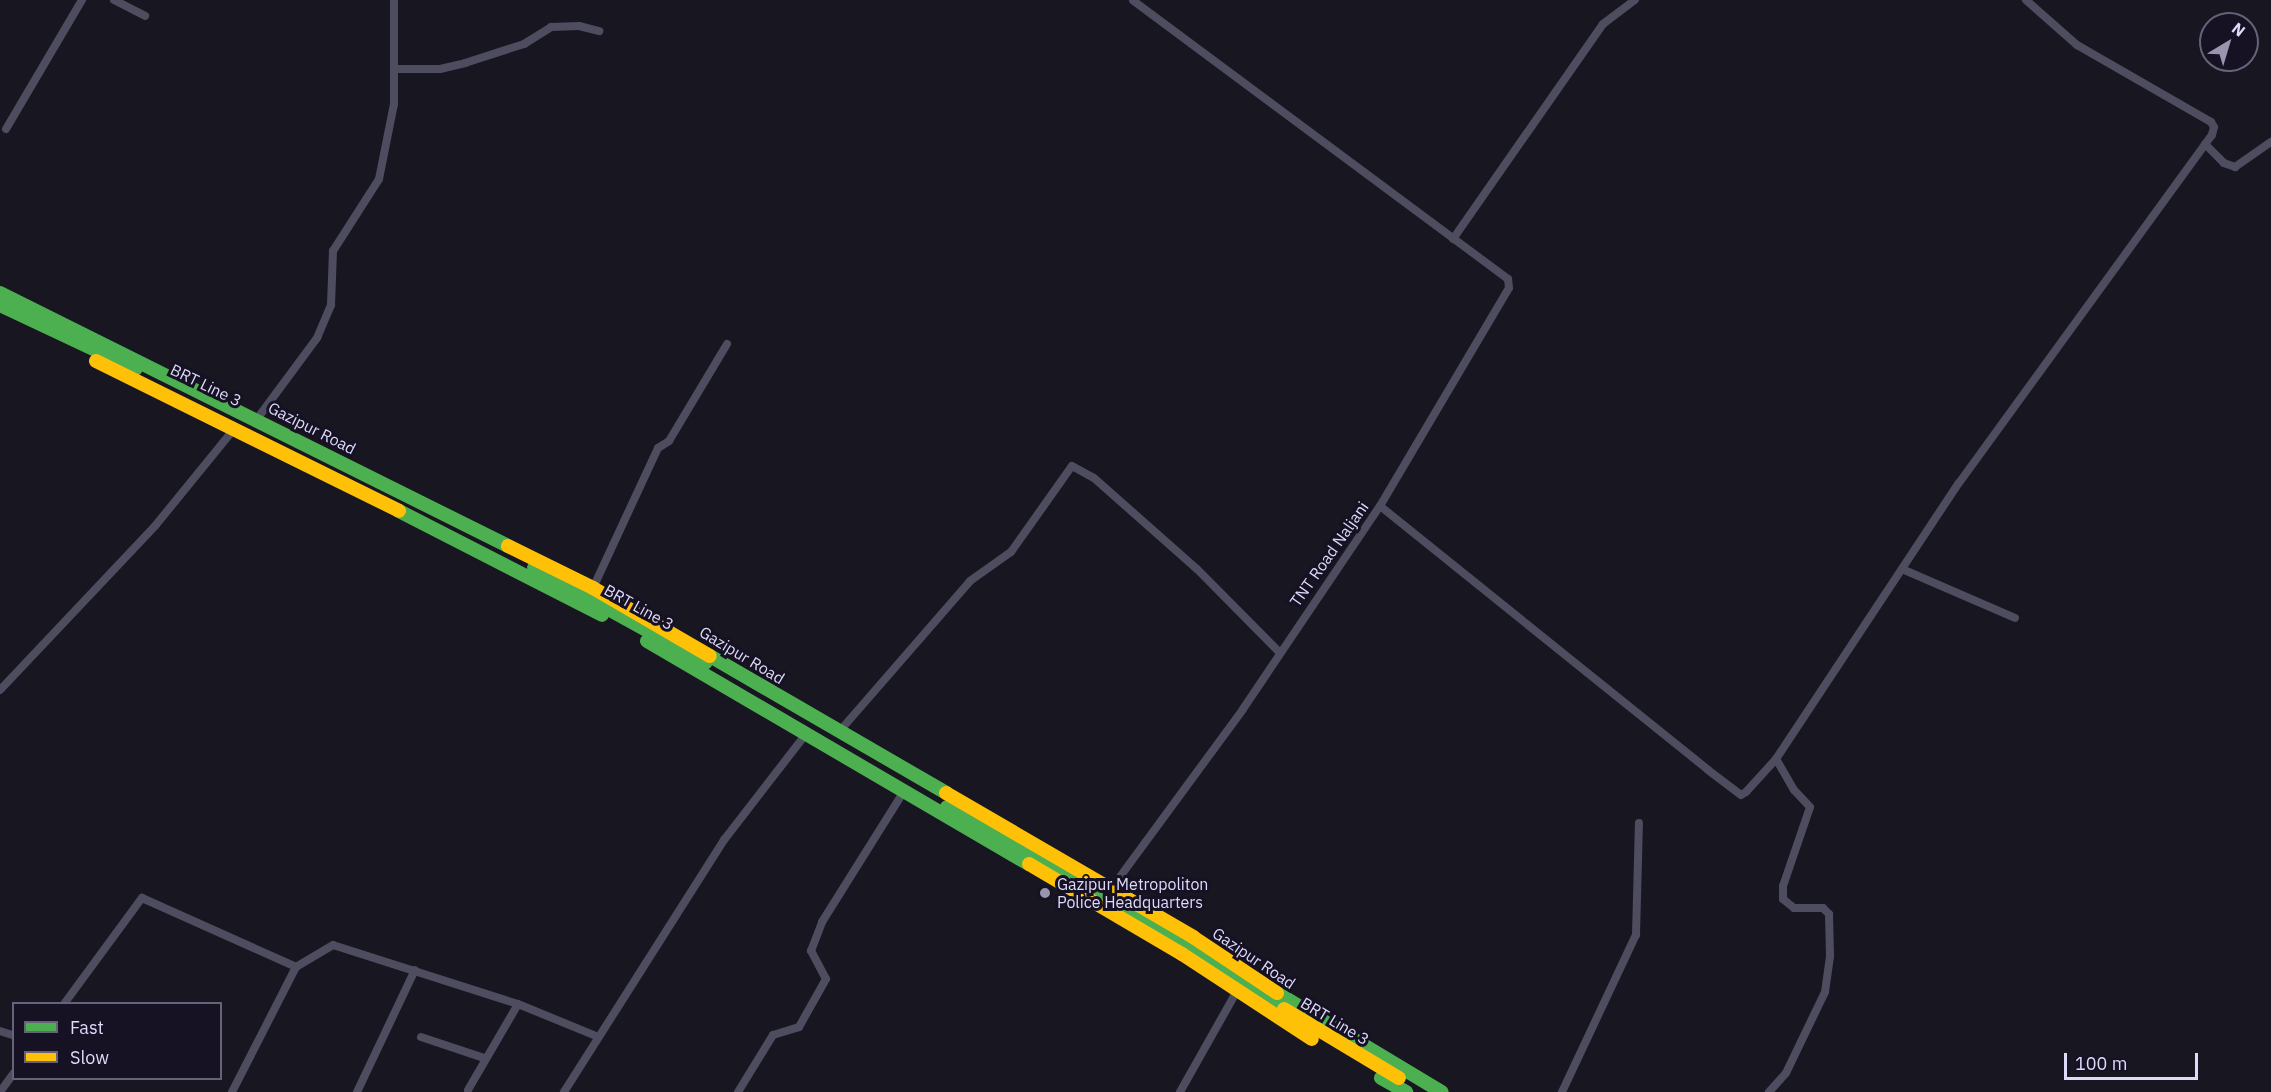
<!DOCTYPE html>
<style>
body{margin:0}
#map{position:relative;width:2271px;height:1092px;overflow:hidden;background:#181620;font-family:"IBM Plex Sans",sans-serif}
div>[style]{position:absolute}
.street>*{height:8px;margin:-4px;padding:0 4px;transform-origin:4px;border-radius:4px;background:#4e4d5f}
.fast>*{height:14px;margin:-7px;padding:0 7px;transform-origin:7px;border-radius:7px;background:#4caf50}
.slow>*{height:14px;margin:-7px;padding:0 7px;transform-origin:7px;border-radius:7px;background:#ffc107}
.dots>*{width:16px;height:16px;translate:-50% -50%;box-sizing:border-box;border:3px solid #161224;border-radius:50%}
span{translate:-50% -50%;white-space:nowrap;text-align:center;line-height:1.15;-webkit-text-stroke:6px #161224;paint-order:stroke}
.street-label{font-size:16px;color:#dedafa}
.poi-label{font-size:16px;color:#dedafa}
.left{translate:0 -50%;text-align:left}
.legend{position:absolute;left:12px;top:1002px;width:210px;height:78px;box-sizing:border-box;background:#161224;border:2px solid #66627a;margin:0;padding:8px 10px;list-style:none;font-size:18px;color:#dedafa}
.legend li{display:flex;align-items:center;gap:12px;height:30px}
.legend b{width:30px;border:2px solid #66627a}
.north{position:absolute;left:2199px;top:12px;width:60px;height:60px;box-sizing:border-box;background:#161224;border:2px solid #66627a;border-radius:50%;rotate:38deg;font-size:16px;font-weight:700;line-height:24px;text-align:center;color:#dedafa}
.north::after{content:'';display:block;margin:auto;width:21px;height:27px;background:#9995ae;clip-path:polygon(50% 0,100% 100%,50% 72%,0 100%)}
.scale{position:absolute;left:2064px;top:1053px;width:134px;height:27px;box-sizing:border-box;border:3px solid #dedafa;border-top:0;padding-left:8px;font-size:18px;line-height:21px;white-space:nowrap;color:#dedafa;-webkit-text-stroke:4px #161224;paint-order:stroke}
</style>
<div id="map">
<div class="street">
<i style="left:114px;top:0;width:35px;rotate:27deg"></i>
<i style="left:396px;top:69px;width:44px"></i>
<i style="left:440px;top:69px;width:26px;rotate:-13deg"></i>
<i style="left:465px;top:63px;width:62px;rotate:-17.9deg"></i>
<i style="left:524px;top:44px;width:32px;rotate:-32deg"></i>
<i style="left:551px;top:27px;width:28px;rotate:-2deg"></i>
<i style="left:579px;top:26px;width:21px;rotate:14deg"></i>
<i style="left:6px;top:129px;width:150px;rotate:-59.5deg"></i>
<i style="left:2205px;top:144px;width:27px;rotate:45deg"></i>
<i style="left:2224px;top:163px;width:12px;rotate:20deg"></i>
<i style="left:2235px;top:167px;width:44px;rotate:-34.8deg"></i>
<i style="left:1453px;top:239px;width:262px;rotate:-55.1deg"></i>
<i style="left:1603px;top:24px;width:40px;rotate:-37deg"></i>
<i style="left:257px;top:419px;width:101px;rotate:-53.5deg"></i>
<i style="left:317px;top:338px;width:36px;rotate:-67deg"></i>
<i style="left:331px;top:305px;width:54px;rotate:-87.9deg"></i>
<i style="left:333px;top:251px;width:85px;rotate:-57.4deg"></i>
<i style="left:379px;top:179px;width:76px;rotate:-78.7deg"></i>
<i style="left:394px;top:104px;width:104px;rotate:-90deg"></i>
<i style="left:1380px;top:506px;width:421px;rotate:38.8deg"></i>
<i style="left:1708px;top:770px;width:41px;rotate:37.1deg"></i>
<i style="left:1741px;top:795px;width:6px;rotate:-31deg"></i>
<i style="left:1746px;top:792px;width:45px;rotate:-47.7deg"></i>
<i style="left:1776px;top:759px;width:331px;rotate:-56.5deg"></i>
<i style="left:1959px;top:483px;width:430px;rotate:-54deg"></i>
<i style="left:2212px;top:135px;width:8px;rotate:-76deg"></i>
<i style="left:2214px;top:127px;width:6px;rotate:-121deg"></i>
<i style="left:2211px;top:122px;width:155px;rotate:-150.1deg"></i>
<i style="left:2077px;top:45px;width:68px;rotate:-138.6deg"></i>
<i style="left:1902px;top:569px;width:123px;rotate:23.4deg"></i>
<i style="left:593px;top:588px;width:154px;rotate:-65.1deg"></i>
<i style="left:658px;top:448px;width:13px;rotate:-32deg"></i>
<i style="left:669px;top:441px;width:113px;rotate:-59.1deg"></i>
<i style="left:0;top:690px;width:226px;rotate:-46.6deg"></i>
<i style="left:155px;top:526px;width:127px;rotate:-50.8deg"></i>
<i style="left:838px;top:733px;width:201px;rotate:-49deg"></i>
<i style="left:970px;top:581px;width:50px;rotate:-35.3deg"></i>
<i style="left:1011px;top:552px;width:105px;rotate:-54.7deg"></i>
<i style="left:1072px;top:466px;width:25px;rotate:29deg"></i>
<i style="left:1094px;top:478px;width:137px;rotate:41.5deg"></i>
<i style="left:1197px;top:569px;width:117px;rotate:45.3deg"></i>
<i style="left:1111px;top:889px;width:223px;rotate:-53.7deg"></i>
<i style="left:1243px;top:709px;width:245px;rotate:-56deg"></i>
<i style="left:1380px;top:506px;width:253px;rotate:-59.4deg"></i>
<i style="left:1509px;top:288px;width:9px;rotate:-96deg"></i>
<i style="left:1508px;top:279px;width:467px;rotate:-143.4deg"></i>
<i style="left:64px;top:1004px;width:132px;rotate:-53.7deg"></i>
<i style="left:142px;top:898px;width:169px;rotate:24.1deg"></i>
<i style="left:0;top:1031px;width:13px;rotate:18deg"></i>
<i style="left:421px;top:1037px;width:66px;rotate:18.4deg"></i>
<i style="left:468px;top:1090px;width:99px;rotate:-59.8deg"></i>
<i style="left:0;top:1092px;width:24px;rotate:-54deg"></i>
<i style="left:232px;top:1092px;width:140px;rotate:-62.9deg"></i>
<i style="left:296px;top:967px;width:43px;rotate:-30.7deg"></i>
<i style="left:333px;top:945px;width:194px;rotate:17.7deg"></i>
<i style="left:518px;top:1004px;width:84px;rotate:22.3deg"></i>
<i style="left:357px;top:1092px;width:135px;rotate:-64.6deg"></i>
<i style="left:564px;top:1092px;width:299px;rotate:-57.6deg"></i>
<i style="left:724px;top:840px;width:134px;rotate:-52.3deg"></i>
<i style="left:738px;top:1092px;width:67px;rotate:-58.4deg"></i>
<i style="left:773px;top:1035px;width:27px;rotate:-17deg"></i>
<i style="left:799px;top:1027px;width:55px;rotate:-60.6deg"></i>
<i style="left:826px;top:979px;width:32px;rotate:-118deg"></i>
<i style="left:811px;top:951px;width:31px;rotate:-69deg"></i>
<i style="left:822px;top:922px;width:152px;rotate:-57.9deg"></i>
<i style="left:1180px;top:1092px;width:116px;rotate:-60.6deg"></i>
<i style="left:1562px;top:1092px;width:174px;rotate:-64.8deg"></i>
<i style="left:1636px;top:935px;width:112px;rotate:-88.5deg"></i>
<i style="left:1769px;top:1092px;width:25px;rotate:-48deg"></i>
<i style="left:1786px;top:1073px;width:90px;rotate:-64.3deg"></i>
<i style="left:1825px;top:992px;width:37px;rotate:-82deg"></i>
<i style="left:1830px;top:955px;width:41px;rotate:-91.4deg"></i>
<i style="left:1829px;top:914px;width:8px;rotate:-135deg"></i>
<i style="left:1823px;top:908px;width:29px;rotate:180deg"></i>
<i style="left:1794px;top:908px;width:14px;rotate:-141deg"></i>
<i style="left:1783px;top:899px;width:13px;rotate:-90deg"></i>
<i style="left:1783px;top:886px;width:83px;rotate:-71.1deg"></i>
<i style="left:1810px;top:807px;width:23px;rotate:-133deg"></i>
<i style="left:1794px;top:790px;width:36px;rotate:-120deg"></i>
</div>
<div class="fast">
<i style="left:0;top:293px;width:568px;rotate:26.47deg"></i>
<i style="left:0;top:305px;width:150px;rotate:25.2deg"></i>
<i style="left:399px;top:511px;width:228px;rotate:27.1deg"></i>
<i style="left:534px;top:568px;width:196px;rotate:28.9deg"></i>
<i style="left:647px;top:641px;width:442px;rotate:30.3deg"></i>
<i style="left:710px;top:656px;width:273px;rotate:30.1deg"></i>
<i style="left:947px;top:807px;width:277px;rotate:29.9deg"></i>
<i style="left:1187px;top:945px;width:116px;rotate:33.4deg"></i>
<i style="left:1277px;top:993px;width:192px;rotate:31deg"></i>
<i style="left:1381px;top:1078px;width:29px;rotate:29deg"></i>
</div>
<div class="slow">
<i style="left:96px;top:361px;width:338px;rotate:26.3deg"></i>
<i style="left:508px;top:546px;width:95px;rotate:26.3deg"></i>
<i style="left:593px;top:588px;width:135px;rotate:30.2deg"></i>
<i style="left:946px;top:793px;width:286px;rotate:30.2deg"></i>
<i style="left:1193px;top:937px;width:101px;rotate:33.7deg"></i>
<i style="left:1029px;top:864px;width:178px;rotate:30.5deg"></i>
<i style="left:1182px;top:954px;width:155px;rotate:33.2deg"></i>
<i style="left:1284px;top:1009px;width:134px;rotate:31deg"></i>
</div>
<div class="dots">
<i style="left:1045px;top:893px;background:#9995ae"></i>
</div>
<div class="street-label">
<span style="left:206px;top:385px;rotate:26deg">BRT Line 3</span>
<span style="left:312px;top:428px;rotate:27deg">Gazipur Road</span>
<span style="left:1329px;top:554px;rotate:-55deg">TNT Road Naljani</span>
<span style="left:639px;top:607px;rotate:29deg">BRT Line 3</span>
<span style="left:742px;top:655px;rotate:31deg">Gazipur Road</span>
<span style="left:1254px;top:958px;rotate:34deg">Gazipur Road</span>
<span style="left:1335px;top:1021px;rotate:31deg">BRT Line 3</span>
</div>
<div class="poi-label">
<span class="left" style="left:1057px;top:893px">Gazipur Metropoliton<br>Police Headquarters</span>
</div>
<ul class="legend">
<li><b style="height:8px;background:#4caf50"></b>Fast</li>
<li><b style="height:8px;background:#ffc107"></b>Slow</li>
</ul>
<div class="north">N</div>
<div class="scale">100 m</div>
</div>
